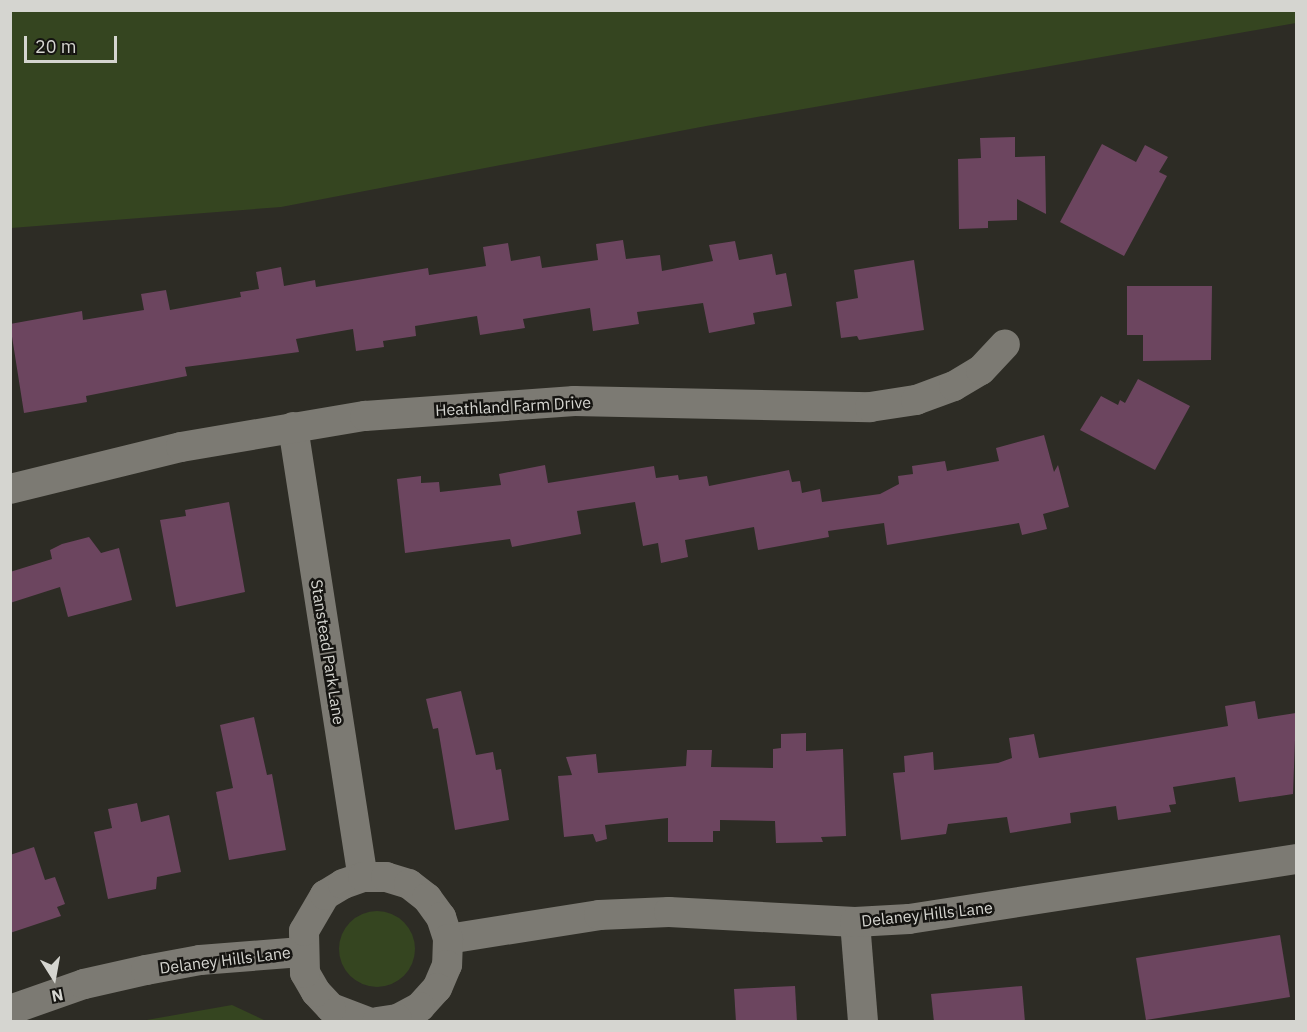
<!DOCTYPE html>
<style>
body{margin:0}
#map{position:relative;width:1307px;height:1032px;overflow:hidden;background:#2d2c25;font-family:"IBM Plex Sans",sans-serif}
div>[style]{position:absolute}
.green>*{inset:0;background:#354520}
.round{border-radius:50%}
.building>*{inset:0;background:#6c455f}
.minor>*{height:30px;margin:-15px;padding:0 15px;transform-origin:15px;border-radius:15px;background:#7c7a73}
span{translate:-50% -50%;white-space:nowrap;text-align:center;line-height:1.15;-webkit-text-stroke:5px #151411;paint-order:stroke}
.street-label{font-size:16px;color:#d5d5d0}
.frame{position:absolute;inset:0;border:12px solid #d5d5d0;pointer-events:none}
.north{position:absolute;left:24px;top:948px;width:60px;height:60px;-webkit-text-stroke:4px #151411;paint-order:stroke;rotate:169deg;font-size:16px;font-weight:700;line-height:24px;text-align:center;color:#d5d5d0}
.north::after{content:'';display:block;margin:auto;width:21px;height:27px;background:#d5d5d0;clip-path:polygon(50% 0,100% 100%,50% 72%,0 100%)}
.scale{position:absolute;left:24px;top:36px;width:93px;height:27px;box-sizing:border-box;border:3px solid #d5d5d0;border-top:0;padding-left:8px;font-size:18px;line-height:21px;white-space:nowrap;color:#d5d5d0;-webkit-text-stroke:4px #151411;paint-order:stroke}
</style>
<div id="map">
<div class="green">
<i style="clip-path:polygon(11px 10px,1296px 10px,1296px 23px,706px 126px,281px 207px,11px 228px)"></i>
<i class="round" style="left:339px;top:911px;width:76px;height:76px"></i>
<i style="clip-path:polygon(232px 1005px,266px 1021px,141px 1021px)"></i>
</div>
<div class="building">
<i style="clip-path:polygon(1015px 137px,1015px 157px,1045px 156px,1046px 214px,1017px 199px,1017px 220px,988px 221px,988px 228px,959px 229px,958px 159px,981px 158px,980px 138px)"></i>
<i style="clip-path:polygon(1102px 144px,1136px 162px,1145px 145px,1168px 157px,1159px 172px,1167px 176px,1124px 256px,1060px 222px)"></i>
<i style="clip-path:polygon(623px 240px,626px 259px,660px 255px,662px 271px,713px 261px,709px 245px,735px 241px,739px 260px,772px 254px,776px 275px,786px 273px,792px 306px,753px 313px,755px 324px,709px 333px,703px 303px,637px 312px,639px 324px,593px 331px,590px 308px,523px 319px,525px 328px,480px 335px,477px 316px,415px 326px,416px 336px,383px 341px,384px 347px,356px 351px,353px 329px,296px 339px,299px 352px,185px 367px,187px 376px,86px 396px,87px 402px,24px 413px,10px 324px,82px 311px,83px 320px,144px 310px,141px 294px,166px 290px,170px 310px,241px 297px,240px 292px,259px 289px,256px 272px,281px 267px,284px 286px,315px 280px,316px 287px,428px 268px,429px 275px,486px 266px,483px 247px,508px 243px,511px 261px,540px 256px,542px 268px,598px 260px,596px 244px)"></i>
<i style="clip-path:polygon(914px 260px,924px 330px,859px 340px,857px 336px,841px 338px,836px 302px,858px 298px,854px 270px)"></i>
<i style="clip-path:polygon(1127px 286px,1212px 286px,1211px 360px,1143px 361px,1143px 335px,1127px 335px)"></i>
<i style="clip-path:polygon(1138px 379px,1190px 406px,1155px 470px,1080px 430px,1101px 396px,1118px 405px,1120px 400px,1125px 403px)"></i>
<i style="clip-path:polygon(1044px 435px,1054px 472px,1058px 465px,1069px 507px,1043px 514px,1047px 529px,1022px 535px,1019px 523px,887px 545px,884px 523px,828px 531px,829px 537px,758px 550px,754px 527px,685px 540px,688px 557px,661px 563px,658px 543px,643px 546px,635px 502px,577px 511px,581px 534px,512px 547px,510px 539px,405px 553px,397px 479px,421px 476px,421px 483px,439px 482px,440px 492px,501px 485px,499px 474px,545px 465px,548px 483px,654px 466px,656px 478px,678px 475px,679px 480px,707px 476px,709px 486px,789px 470px,792px 482px,800px 481px,802px 493px,820px 489px,822px 502px,880px 494px,899px 484px,898px 476px,913px 474px,912px 466px,945px 461px,947px 471px,999px 461px,996px 448px)"></i>
<i style="clip-path:polygon(229px 502px,245px 592px,176px 607px,160px 520px,186px 516px,185px 510px)"></i>
<i style="clip-path:polygon(89px 537px,101px 553px,119px 548px,132px 600px,68px 617px,60px 587px,10px 603px,10px 572px,52px 559px,50px 550px,62px 544px)"></i>
<i style="clip-path:polygon(461px 691px,476px 755px,493px 752px,496px 770px,501px 769px,509px 820px,455px 830px,438px 728px,433px 729px,426px 699px)"></i>
<i style="clip-path:polygon(1255px 701px,1258px 719px,1296px 713px,1293px 794px,1239px 802px,1235px 777px,1173px 787px,1176px 804px,1169px 805px,1171px 812px,1118px 820px,1116px 806px,1070px 813px,1071px 823px,1010px 833px,1007px 817px,948px 824px,946px 834px,901px 840px,893px 773px,905px 772px,904px 756px,933px 752px,934px 770px,998px 763px,1012px 758px,1009px 738px,1034px 734px,1039px 758px,1228px 726px,1225px 706px)"></i>
<i style="clip-path:polygon(254px 717px,267px 775px,272px 774px,286px 850px,229px 860px,216px 792px,233px 788px,220px 725px)"></i>
<i style="clip-path:polygon(806px 733px,806px 751px,843px 749px,846px 836px,821px 837px,823px 842px,776px 843px,775px 821px,720px 820px,720px 831px,713px 831px,713px 842px,668px 842px,668px 818px,605px 825px,607px 839px,596px 842px,593px 834px,564px 837px,558px 776px,572px 775px,566px 757px,596px 754px,598px 773px,686px 766px,687px 750px,712px 750px,711px 767px,773px 768px,773px 749px,781px 748px,781px 734px)"></i>
<i style="clip-path:polygon(137px 803px,141px 822px,169px 815px,181px 872px,157px 877px,156px 889px,108px 899px,94px 832px,112px 828px,108px 809px)"></i>
<i style="clip-path:polygon(34px 847px,45px 880px,55px 877px,65px 904px,57px 907px,61px 916px,10px 933px,10px 855px)"></i>
<i style="clip-path:polygon(1280px 935px,1290px 997px,1146px 1020px,1136px 958px)"></i>
<i style="clip-path:polygon(795px 986px,797px 1022px,736px 1022px,734px 989px)"></i>
<i style="clip-path:polygon(1022px 986px,1025px 1022px,934px 1022px,931px 994px)"></i>
</div>
<div class="minor">
<i style="left:293px;top:427px;width:455px;rotate:81.2deg"></i>
<i style="left:10px;top:489px;width:176px;rotate:-13.8deg"></i>
<i style="left:181px;top:447px;width:187px;rotate:-9.6deg"></i>
<i style="left:365px;top:416px;width:210px;rotate:-4.1deg"></i>
<i style="left:574px;top:401px;width:296px;rotate:1.2deg"></i>
<i style="left:870px;top:407px;width:47px;rotate:-8.7deg"></i>
<i style="left:916px;top:400px;width:40px;rotate:-20.2deg"></i>
<i style="left:954px;top:386px;width:31px;rotate:-31deg"></i>
<i style="left:981px;top:370px;width:35px;rotate:-47deg"></i>
<i style="left:855px;top:922px;width:100px;rotate:85.4deg"></i>
<i style="left:448px;top:939px;width:153px;rotate:-9deg"></i>
<i style="left:599px;top:915px;width:70px;rotate:-2.5deg"></i>
<i style="left:669px;top:912px;width:186px;rotate:3.1deg"></i>
<i style="left:855px;top:922px;width:54px;rotate:-3.2deg"></i>
<i style="left:909px;top:919px;width:392px;rotate:-8.8deg"></i>
<i style="left:10px;top:1010px;width:78px;rotate:-19.4deg"></i>
<i style="left:84px;top:984px;width:64px;rotate:-12.7deg"></i>
<i style="left:146px;top:970px;width:55px;rotate:-10.5deg"></i>
<i style="left:200px;top:960px;width:102px;rotate:-4.5deg"></i>
<i style="left:368px;top:1022px;width:40px;rotate:-159deg"></i>
<i style="left:331px;top:1008px;width:22px;rotate:-133deg"></i>
<i style="left:316px;top:992px;width:22px;rotate:-120deg"></i>
<i style="left:305px;top:973px;width:42px;rotate:-91.4deg"></i>
<i style="left:304px;top:931px;width:42px;rotate:-59.7deg"></i>
<i style="left:325px;top:895px;width:21px;rotate:-31deg"></i>
<i style="left:343px;top:884px;width:21px;rotate:-19deg"></i>
<i style="left:363px;top:877px;width:23px"></i>
<i style="left:386px;top:877px;width:24px;rotate:17deg"></i>
<i style="left:409px;top:884px;width:23px;rotate:38deg"></i>
<i style="left:427px;top:898px;width:24px;rotate:54deg"></i>
<i style="left:441px;top:917px;width:23px;rotate:72deg"></i>
<i style="left:448px;top:939px;width:26px;rotate:92deg"></i>
<i style="left:447px;top:965px;width:25px;rotate:113deg"></i>
<i style="left:437px;top:988px;width:25px;rotate:132deg"></i>
<i style="left:420px;top:1007px;width:26px;rotate:152deg"></i>
<i style="left:397px;top:1019px;width:20px;rotate:171deg"></i>
</div>
<div class="street-label">
<span style="left:513px;top:406px;rotate:-3deg">Heathland Farm Drive</span>
<span style="left:328px;top:652px;rotate:81deg">Stanstead Park Lane</span>
<span style="left:927px;top:914px;rotate:-6deg">Delaney Hills Lane</span>
<span style="left:225px;top:960px;rotate:-7deg">Delaney Hills Lane</span>
</div>
<div class="frame"></div>
<div class="north">N</div>
<div class="scale">20 m</div>
</div>
